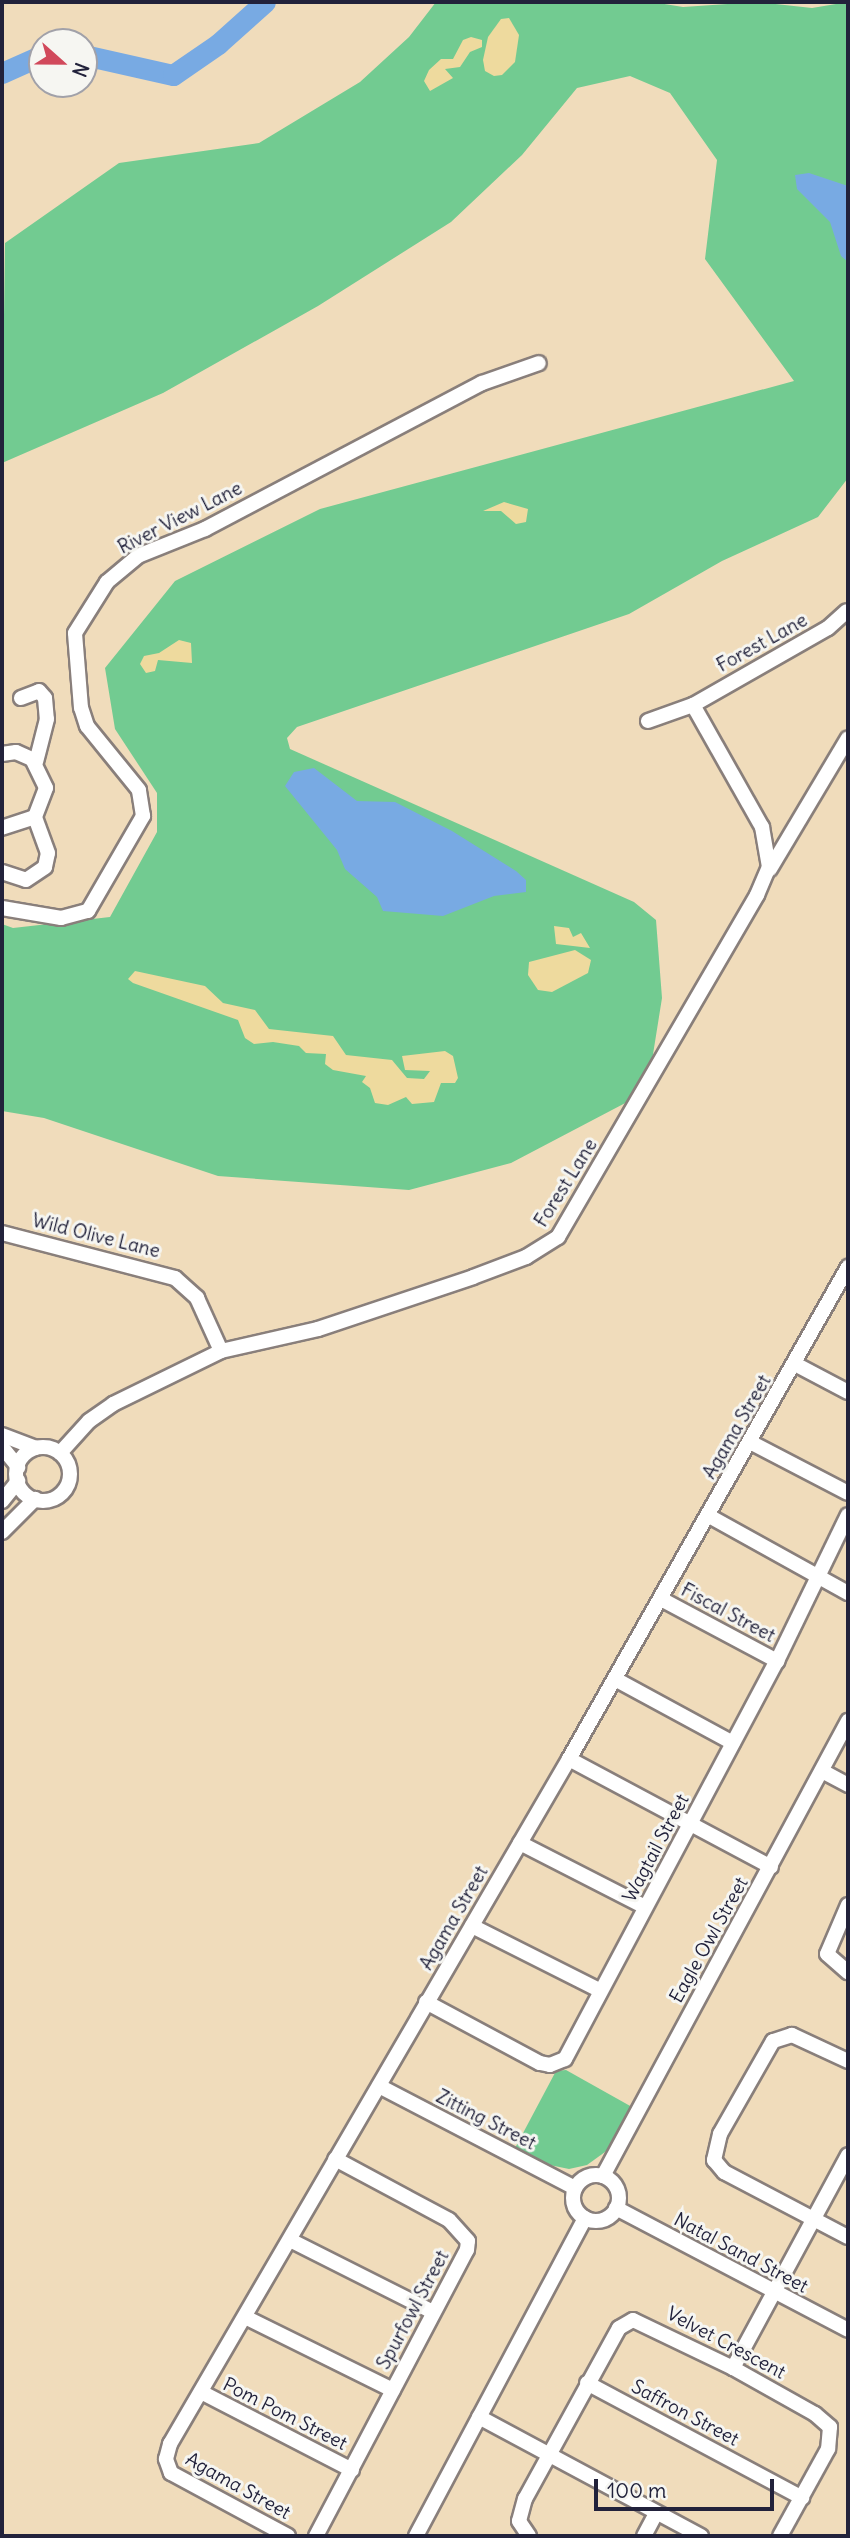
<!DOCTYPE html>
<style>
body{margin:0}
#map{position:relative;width:850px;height:2538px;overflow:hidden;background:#f0dcbb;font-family:Delius,sans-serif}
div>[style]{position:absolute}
.green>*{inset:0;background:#72cb91}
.sand>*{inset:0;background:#eeda9e}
.water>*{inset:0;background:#78aae3}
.river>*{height:21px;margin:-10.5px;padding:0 10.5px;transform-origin:10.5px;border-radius:10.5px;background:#78aae3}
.roads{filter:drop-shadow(2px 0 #897f7b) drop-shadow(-2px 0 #897f7b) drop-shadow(0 2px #897f7b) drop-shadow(0 -2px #897f7b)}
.minor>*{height:14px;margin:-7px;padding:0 7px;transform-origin:7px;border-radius:7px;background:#fff}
.minor>.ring{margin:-7px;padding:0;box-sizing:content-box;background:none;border:14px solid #fff;border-radius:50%}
span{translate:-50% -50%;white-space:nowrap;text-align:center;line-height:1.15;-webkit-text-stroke:6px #f6f6f2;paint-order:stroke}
.street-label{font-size:19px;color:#22223b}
.frame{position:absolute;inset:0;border:4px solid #22223b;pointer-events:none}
.north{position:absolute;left:28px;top:28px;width:70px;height:70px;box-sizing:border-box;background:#f6f6f2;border:2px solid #a1a1a9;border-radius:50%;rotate:111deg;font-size:19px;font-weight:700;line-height:28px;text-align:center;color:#22223b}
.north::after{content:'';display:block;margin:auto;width:24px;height:32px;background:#d1495b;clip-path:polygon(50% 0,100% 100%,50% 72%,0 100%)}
.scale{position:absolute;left:594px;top:2479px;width:180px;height:32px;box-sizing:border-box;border:4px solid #22223b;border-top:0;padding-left:9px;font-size:21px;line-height:24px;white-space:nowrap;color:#22223b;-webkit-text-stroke:5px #f6f6f2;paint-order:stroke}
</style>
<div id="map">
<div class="green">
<i style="clip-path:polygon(436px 2px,652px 2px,683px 7px,757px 2px,812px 8px,848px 2px,848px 478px,818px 517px,722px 561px,629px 614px,297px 727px,287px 738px,290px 749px,634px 902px,656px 920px,662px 998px,651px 1067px,631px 1100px,511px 1163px,409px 1190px,218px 1176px,44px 1118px,2px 1111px,2px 924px,13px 928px,110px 917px,157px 832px,157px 793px,115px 729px,105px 668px,175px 581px,320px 509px,794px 381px,705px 259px,717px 160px,670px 93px,630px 76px,577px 88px,522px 155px,451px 222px,318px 306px,163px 393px,2px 463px,5px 243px,119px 163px,259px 143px,360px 82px,409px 37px)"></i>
<i style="clip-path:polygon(566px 2070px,632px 2107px,618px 2138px,605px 2152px,587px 2165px,569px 2169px,540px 2163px,514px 2150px,556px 2071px)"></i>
</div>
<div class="sand">
<i style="clip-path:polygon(509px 18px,519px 35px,515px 62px,502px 75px,494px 76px,485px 71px,483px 60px,488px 37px,501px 19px)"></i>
<i style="clip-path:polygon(471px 37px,482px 40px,482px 47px,470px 52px,460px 67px,445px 69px,453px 78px,430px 91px,424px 81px,429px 70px,441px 59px,453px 59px,463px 40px)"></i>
<i style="clip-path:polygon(504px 502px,528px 509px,526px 522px,516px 524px,501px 511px,483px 511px)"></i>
<i style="clip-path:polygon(179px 640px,191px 643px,192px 663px,158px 660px,155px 671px,146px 673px,140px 664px,144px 656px,159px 653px)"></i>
<i style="clip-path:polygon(554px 926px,569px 928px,573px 937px,581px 933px,590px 948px,556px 944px)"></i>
<i style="clip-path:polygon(575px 950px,591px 960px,588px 973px,552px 992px,538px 990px,528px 975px,529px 962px)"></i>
<i style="clip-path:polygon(135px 971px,205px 986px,223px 1003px,255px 1010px,269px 1029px,333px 1036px,346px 1055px,392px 1060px,407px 1078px,424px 1079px,430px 1071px,405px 1070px,402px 1056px,445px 1051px,453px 1056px,458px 1078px,455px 1083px,441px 1083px,434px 1102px,412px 1104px,406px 1097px,388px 1105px,375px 1103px,370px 1088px,362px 1082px,366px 1076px,333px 1070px,325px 1064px,326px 1054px,306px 1053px,299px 1046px,273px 1042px,254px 1044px,245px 1038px,238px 1020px,133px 983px,128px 979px)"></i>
</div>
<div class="water">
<i style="clip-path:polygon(809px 173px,848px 186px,848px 262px,841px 256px,830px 222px,797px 189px,795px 175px)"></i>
<i style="clip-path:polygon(314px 768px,357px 801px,395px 802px,452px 831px,516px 871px,526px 880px,526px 892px,494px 896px,443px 916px,383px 911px,377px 897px,345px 869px,337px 850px,285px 786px,294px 772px)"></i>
</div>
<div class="river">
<i style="left:84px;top:55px;width:91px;rotate:12.7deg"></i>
<i style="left:173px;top:75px;width:55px;rotate:-34.6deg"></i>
<i style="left:218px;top:44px;width:63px;rotate:-41.8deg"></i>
<i style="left:2px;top:73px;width:44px;rotate:-24.2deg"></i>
</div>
<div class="roads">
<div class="minor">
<i style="left:21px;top:698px;width:19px;rotate:-21deg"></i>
<i style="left:39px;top:691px;width:9px;rotate:49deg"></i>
<i style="left:45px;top:698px;width:21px;rotate:85deg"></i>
<i style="left:47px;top:719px;width:44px;rotate:104.3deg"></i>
<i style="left:648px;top:721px;width:48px;rotate:-19.6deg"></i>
<i style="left:693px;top:705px;width:155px;rotate:-29.7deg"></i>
<i style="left:828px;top:628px;width:25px;rotate:-42deg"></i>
<i style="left:2px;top:754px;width:14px;rotate:-8deg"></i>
<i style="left:16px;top:752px;width:17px;rotate:24deg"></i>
<i style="left:32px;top:759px;width:32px;rotate:64deg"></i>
<i style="left:46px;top:788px;width:31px;rotate:111deg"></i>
<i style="left:35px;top:817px;width:35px;rotate:162deg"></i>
<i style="left:770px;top:869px;width:152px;rotate:-59.2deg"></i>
<i style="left:2px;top:872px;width:25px;rotate:18deg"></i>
<i style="left:26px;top:880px;width:23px;rotate:-34deg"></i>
<i style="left:45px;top:867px;width:14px;rotate:-78deg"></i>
<i style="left:48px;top:853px;width:38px;rotate:-110deg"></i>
<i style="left:2px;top:908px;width:60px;rotate:9.6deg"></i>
<i style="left:61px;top:918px;width:28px;rotate:-15deg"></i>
<i style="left:88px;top:911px;width:110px;rotate:-59.9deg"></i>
<i style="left:143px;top:816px;width:26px;rotate:-99deg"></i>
<i style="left:139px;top:790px;width:82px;rotate:-129.1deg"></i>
<i style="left:87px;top:726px;width:19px;rotate:-108deg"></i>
<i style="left:81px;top:708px;width:75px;rotate:-94.6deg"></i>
<i style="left:75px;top:633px;width:60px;rotate:-57.9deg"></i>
<i style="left:107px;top:582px;width:40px;rotate:-40deg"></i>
<i style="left:138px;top:556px;width:72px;rotate:-21.9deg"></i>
<i style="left:205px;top:529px;width:313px;rotate:-27.8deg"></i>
<i style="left:482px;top:383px;width:60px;rotate:-19.3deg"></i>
<i style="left:2px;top:1233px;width:179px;rotate:14.6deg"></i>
<i style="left:175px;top:1278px;width:30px;rotate:42deg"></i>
<i style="left:197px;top:1298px;width:58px;rotate:65.6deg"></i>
<i style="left:795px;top:1364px;width:60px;rotate:27.8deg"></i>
<i style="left:2px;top:1435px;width:36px;rotate:21deg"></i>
<i style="left:750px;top:1442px;width:110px;rotate:27.5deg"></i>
<i style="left:2px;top:1447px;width:26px;rotate:51deg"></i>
<i class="ring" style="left:16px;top:1447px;width:40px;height:40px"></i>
<i style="left:60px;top:1453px;width:43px;rotate:-47.8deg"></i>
<i style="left:89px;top:1421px;width:29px;rotate:-35deg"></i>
<i style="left:113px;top:1404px;width:120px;rotate:-26.1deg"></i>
<i style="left:221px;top:1351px;width:99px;rotate:-12.8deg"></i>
<i style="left:318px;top:1329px;width:163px;rotate:-18.5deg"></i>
<i style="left:473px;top:1277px;width:57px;rotate:-20.7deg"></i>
<i style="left:526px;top:1257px;width:38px;rotate:-32deg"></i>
<i style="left:558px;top:1237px;width:396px;rotate:-59.8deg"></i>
<i style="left:757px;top:895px;width:30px;rotate:-67deg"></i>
<i style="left:769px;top:867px;width:41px;rotate:-99.9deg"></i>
<i style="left:762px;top:827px;width:140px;rotate:-119.5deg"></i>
<i style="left:2px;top:1501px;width:26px;rotate:-51deg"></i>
<i style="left:709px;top:1516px;width:159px;rotate:29deg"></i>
<i style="left:2px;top:1532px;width:47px;rotate:-45deg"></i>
<i style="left:661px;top:1599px;width:132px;rotate:28.1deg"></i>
<i style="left:615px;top:1679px;width:134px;rotate:28.5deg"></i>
<i style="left:569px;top:1759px;width:229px;rotate:28.1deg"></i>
<i style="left:822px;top:1771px;width:30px;rotate:28deg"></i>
<i style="left:520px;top:1843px;width:140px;rotate:27.1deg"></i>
<i style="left:848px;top:1905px;width:53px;rotate:113.2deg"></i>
<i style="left:827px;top:1954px;width:28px;rotate:41deg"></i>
<i style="left:472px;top:1926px;width:144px;rotate:26.7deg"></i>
<i style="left:426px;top:2002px;width:129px;rotate:28.2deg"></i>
<i style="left:540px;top:2063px;width:10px;rotate:11deg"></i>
<i style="left:550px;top:2065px;width:16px;rotate:-22deg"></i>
<i style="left:565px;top:2059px;width:451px;rotate:-62deg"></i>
<i style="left:777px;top:1661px;width:162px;rotate:-64.1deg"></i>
<i style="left:848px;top:2061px;width:62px;rotate:-155.1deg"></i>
<i style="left:792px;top:2035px;width:20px;rotate:162deg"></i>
<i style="left:773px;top:2041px;width:107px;rotate:119.7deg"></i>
<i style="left:720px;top:2134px;width:27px;rotate:103deg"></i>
<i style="left:714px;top:2160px;width:16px;rotate:50deg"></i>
<i style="left:724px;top:2172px;width:140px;rotate:27.7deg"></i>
<i style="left:379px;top:2086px;width:221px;rotate:27.5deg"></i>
<i class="ring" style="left:573px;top:2175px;width:32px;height:32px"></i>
<i style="left:603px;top:2176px;width:517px;rotate:-61.7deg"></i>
<i style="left:616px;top:2208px;width:262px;rotate:27.7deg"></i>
<i style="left:290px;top:2240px;width:160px;rotate:26.7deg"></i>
<i style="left:245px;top:2317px;width:165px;rotate:26.3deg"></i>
<i style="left:733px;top:2368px;width:242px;rotate:-61.6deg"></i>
<i style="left:587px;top:2383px;width:244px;rotate:28.1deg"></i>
<i style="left:201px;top:2392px;width:170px;rotate:27.3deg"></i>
<i style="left:479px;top:2417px;width:252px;rotate:28.2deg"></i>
<i style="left:288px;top:2536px;width:133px;rotate:-151.7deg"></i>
<i style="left:171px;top:2473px;width:15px;rotate:-110deg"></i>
<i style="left:166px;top:2459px;width:16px;rotate:-75deg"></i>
<i style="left:170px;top:2444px;width:793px;rotate:-59.78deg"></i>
<i style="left:569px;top:1759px;width:566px;rotate:-60.44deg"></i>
<i style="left:316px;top:2536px;width:323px;rotate:-62.2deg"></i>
<i style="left:467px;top:2250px;width:9px;rotate:-84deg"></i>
<i style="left:468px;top:2241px;width:28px;rotate:-132deg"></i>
<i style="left:449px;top:2220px;width:129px;rotate:-151.8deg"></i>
<i style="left:416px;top:2536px;width:360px;rotate:-62deg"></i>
<i style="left:529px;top:2536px;width:18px;rotate:-124deg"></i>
<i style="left:519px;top:2521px;width:23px;rotate:-75deg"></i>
<i style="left:525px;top:2499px;width:195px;rotate:-61.2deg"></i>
<i style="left:619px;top:2328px;width:16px;rotate:-30deg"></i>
<i style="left:633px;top:2320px;width:111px;rotate:25.6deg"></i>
<i style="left:733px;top:2368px;width:94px;rotate:29.3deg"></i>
<i style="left:815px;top:2414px;width:20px;rotate:41deg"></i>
<i style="left:830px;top:2427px;width:22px;rotate:95deg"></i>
<i style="left:828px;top:2449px;width:99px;rotate:118.9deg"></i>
<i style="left:644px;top:2536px;width:26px;rotate:-62deg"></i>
</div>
</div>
<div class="street-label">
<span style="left:180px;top:518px;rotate:-27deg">River View Lane</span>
<span style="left:762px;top:643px;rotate:-29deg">Forest Lane</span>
<span style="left:566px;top:1183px;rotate:-58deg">Forest Lane</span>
<span style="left:96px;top:1236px;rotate:14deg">Wild Olive Lane</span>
<span style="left:737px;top:1427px;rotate:-60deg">Agama Street</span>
<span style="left:728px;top:1613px;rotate:28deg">Fiscal Street</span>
<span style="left:656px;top:1848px;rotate:-62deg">Wagtail Street</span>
<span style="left:454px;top:1918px;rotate:-60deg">Agama Street</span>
<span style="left:709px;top:1940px;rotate:-61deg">Eagle Owl Street</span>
<span style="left:486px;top:2120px;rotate:27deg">Zitting Street</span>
<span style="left:741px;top:2253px;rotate:28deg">Natal Sand Street</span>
<span style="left:413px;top:2310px;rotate:-62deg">Spurfowl Street</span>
<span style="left:726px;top:2343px;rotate:28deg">Velvet Crescent</span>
<span style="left:685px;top:2413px;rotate:28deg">Saffron Street</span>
<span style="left:285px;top:2414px;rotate:27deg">Pom Pom Street</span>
<span style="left:238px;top:2486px;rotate:29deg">Agama Street</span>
</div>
<div class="frame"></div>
<div class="north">N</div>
<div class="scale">100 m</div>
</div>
